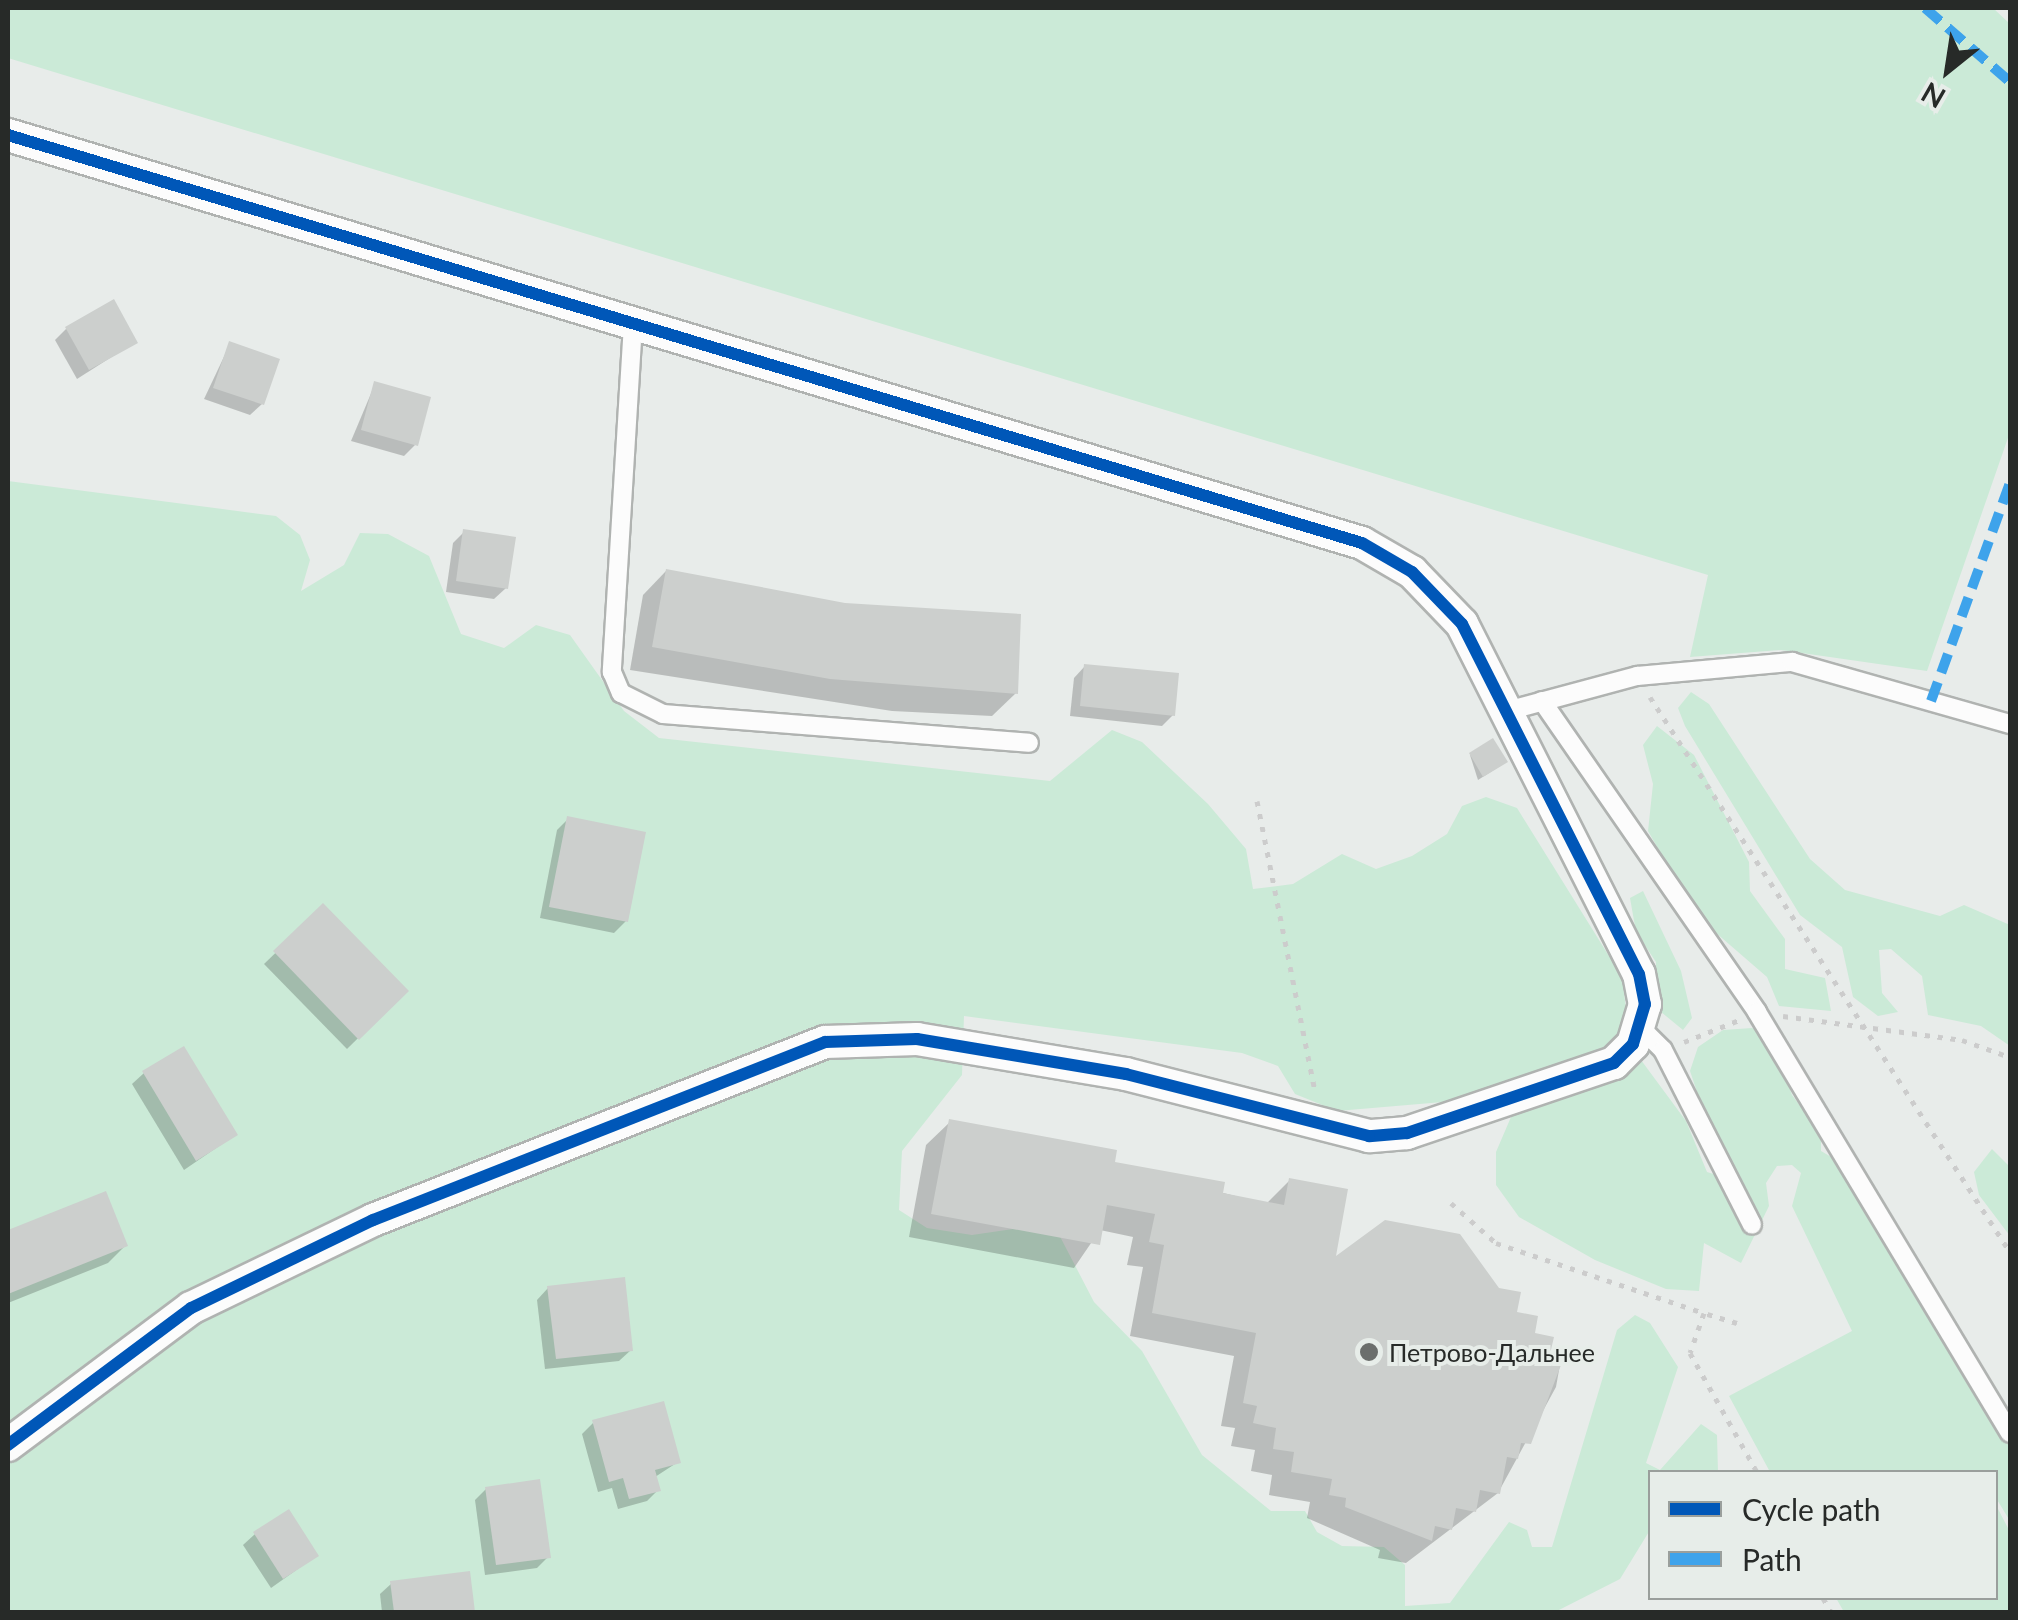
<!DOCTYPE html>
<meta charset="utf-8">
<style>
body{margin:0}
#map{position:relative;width:2018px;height:1620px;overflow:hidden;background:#e8ecea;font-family:Lato,sans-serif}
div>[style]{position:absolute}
.green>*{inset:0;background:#cbead7}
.shadow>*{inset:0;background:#0003}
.building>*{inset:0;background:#cccfcd}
.path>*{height:5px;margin-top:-2.5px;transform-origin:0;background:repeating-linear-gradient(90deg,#ccc 0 5px,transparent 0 13px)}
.roads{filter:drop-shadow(2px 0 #b0b3b1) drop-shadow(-2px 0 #b0b3b1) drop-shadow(0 2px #b0b3b1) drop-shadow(0 -2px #b0b3b1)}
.lane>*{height:18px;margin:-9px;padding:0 9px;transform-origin:9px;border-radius:9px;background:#fcfcfc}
.street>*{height:32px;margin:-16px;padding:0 16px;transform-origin:16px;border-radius:16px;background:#fcfcfc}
.quiet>*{height:10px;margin-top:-5px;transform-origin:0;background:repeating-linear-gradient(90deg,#3ea3eb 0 20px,transparent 0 30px)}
.cycleway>*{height:12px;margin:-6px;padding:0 6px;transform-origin:6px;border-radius:6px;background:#0057b8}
.dots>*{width:28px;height:28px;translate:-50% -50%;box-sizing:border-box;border:5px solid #e7ede9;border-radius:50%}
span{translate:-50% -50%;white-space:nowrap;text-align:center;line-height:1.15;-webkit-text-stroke:8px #e7ede9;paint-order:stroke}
.poi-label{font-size:25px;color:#272a28}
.left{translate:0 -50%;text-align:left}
.frame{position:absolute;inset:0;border:10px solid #272a28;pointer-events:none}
.legend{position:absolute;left:1648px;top:1470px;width:350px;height:130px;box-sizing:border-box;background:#e7ede9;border:2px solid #9a9f9c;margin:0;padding:12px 18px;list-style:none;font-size:30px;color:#272a28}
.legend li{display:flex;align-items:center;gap:20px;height:50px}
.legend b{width:50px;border:2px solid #9a9f9c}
.north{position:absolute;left:1898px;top:20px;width:100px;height:100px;-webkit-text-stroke:8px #e7ede9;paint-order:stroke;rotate:210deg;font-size:28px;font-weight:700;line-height:40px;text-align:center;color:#272a28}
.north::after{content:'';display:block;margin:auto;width:35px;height:45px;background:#272a28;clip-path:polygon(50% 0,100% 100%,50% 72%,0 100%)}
</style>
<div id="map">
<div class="green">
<i style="clip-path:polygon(8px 8px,1993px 8px,2010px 24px,2010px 432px,1927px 671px,1781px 650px,1690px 657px,1708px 575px,8px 58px)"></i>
<i style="clip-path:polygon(8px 481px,276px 516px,300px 535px,310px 560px,301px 591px,344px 565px,360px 533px,388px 534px,429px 556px,461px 634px,504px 648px,536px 625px,570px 635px,624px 711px,659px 738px,1050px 781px,1112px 730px,1142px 742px,1208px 804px,1246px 849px,1253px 889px,1293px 884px,1342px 854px,1376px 869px,1412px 856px,1447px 834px,1462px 806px,1486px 797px,1517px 808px,1622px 977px,1629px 1032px,1606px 1057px,1490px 1098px,1337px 1111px,1295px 1094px,1278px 1066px,1242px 1053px,964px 1016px,962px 1075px,902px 1151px,899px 1210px,927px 1228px,972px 1235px,1053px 1223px,1094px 1302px,1142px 1351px,1202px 1455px,1271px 1511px,1305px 1511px,1317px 1532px,1342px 1546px,1384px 1547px,1405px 1565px,1405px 1606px,1450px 1603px,1509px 1522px,1527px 1530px,1532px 1547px,1552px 1547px,1617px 1330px,1635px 1315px,1650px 1323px,1678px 1367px,1646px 1463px,1660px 1470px,1701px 1424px,1717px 1435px,1718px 1472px,1650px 1472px,1650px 1530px,1620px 1579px,1555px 1612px,8px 1612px)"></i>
<i style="clip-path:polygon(1691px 692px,1709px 704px,1810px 859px,1845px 890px,1940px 916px,1964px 905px,2010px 925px,2010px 1046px,1981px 1026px,1928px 1015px,1922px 976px,1891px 949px,1879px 950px,1882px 993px,1898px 1012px,1878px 1016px,1853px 997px,1842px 947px,1800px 915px,1685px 726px,1678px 708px)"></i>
<i style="clip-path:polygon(1657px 726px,1694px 755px,1749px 862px,1750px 891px,1785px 939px,1785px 969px,1825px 978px,1831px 1011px,1779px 1006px,1767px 977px,1708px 926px,1660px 852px,1648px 831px,1653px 784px,1643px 745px)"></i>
<i style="clip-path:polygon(1643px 891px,1681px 971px,1692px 1018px,1683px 1030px,1655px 1007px,1656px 962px,1636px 932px,1630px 898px)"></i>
<i style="clip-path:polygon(1752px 1028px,1771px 1036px,1792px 1095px,1821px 1134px,1821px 1151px,1838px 1161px,2010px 1447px,2010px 1521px,1996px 1498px,1996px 1472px,1770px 1472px,1729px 1396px,1852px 1331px,1792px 1206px,1801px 1173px,1792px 1165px,1777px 1166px,1766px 1183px,1769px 1206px,1741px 1263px,1704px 1243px,1699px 1291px,1666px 1289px,1595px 1260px,1519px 1217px,1496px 1185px,1496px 1152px,1511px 1117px,1641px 1060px,1686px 1121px,1707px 1172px,1726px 1178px,1690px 1071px,1698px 1047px,1723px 1030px)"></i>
<i style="clip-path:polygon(1992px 1149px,2010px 1167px,2010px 1236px,1979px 1195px,1974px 1172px)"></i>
<i style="clip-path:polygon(1996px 1505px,2010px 1532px,2010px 1612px,1844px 1612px,1836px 1598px,1996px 1598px)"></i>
</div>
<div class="shadow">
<i style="clip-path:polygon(66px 329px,135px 342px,77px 379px,55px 340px)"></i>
<i style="clip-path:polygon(230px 344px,262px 404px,250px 415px,204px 399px)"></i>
<i style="clip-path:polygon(375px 384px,415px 445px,404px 456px,351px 441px)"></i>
<i style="clip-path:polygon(464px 532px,506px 588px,494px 599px,446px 592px,453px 543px)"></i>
<i style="clip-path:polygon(666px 571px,1016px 693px,992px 716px,892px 711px,630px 670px,643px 595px)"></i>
<i style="clip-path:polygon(1085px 666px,1173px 715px,1162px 726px,1070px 716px,1074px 678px)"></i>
<i style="clip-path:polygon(1470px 755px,1500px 766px,1478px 780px)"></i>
<i style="clip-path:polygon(568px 819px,626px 921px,614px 933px,540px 918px,557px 830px)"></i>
<i style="clip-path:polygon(323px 907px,406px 991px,347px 1049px,264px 964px)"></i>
<i style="clip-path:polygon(144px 1073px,235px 1135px,184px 1170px,132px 1084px)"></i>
<i style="clip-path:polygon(950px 1122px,1266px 1204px,1289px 1181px,1333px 1262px,1514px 1314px,1547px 1356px,1561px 1359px,1556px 1387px,1498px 1493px,1406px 1563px,1378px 1558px,1380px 1550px,1307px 1518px,1310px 1502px,1269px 1495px,1272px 1475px,1251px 1471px,1255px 1450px,1231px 1446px,1235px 1428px,1221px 1426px,1234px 1356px,1130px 1336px,1143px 1267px,1127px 1265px,1133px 1237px,1100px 1230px,1074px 1268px,909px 1237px,926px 1145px)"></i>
<i style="clip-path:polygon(105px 1194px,125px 1246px,108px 1263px,8px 1303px,8px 1232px)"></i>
<i style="clip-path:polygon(548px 1288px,631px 1350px,619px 1361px,545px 1369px,537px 1300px)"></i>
<i style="clip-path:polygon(593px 1423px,678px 1462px,655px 1477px,658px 1490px,647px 1501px,618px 1509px,612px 1488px,598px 1492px,582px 1434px)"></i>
<i style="clip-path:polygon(486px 1489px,548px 1557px,537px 1568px,485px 1575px,475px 1500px)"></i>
<i style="clip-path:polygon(255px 1534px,316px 1556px,271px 1588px,243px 1545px)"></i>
<i style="clip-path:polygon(468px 1574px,472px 1612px,382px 1612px,380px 1594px,392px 1583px)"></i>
</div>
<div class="building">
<i style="clip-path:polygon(114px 299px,138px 343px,89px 370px,65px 327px)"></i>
<i style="clip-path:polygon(229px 341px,280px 359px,264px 405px,213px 388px)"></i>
<i style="clip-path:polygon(374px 381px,431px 397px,418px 446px,361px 430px)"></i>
<i style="clip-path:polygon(463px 529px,516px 537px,508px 589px,456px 581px)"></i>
<i style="clip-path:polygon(666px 569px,845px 603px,1021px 614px,1018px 694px,830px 679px,652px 647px)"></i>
<i style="clip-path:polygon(1084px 664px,1179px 673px,1175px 716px,1080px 706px)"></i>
<i style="clip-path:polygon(1493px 738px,1508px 762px,1483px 777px,1469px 753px)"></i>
<i style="clip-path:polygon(567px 816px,646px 832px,628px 922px,549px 907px)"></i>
<i style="clip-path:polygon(323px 903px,409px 991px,359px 1040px,273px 951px)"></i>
<i style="clip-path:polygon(184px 1046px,238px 1135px,196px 1161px,142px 1071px)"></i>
<i style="clip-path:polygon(949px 1119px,1117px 1150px,1115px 1162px,1225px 1182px,1223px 1193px,1284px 1205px,1289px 1178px,1348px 1189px,1336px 1256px,1385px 1220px,1460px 1234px,1499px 1288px,1521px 1292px,1517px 1312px,1538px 1316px,1535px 1333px,1554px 1337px,1550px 1354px,1564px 1357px,1531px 1444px,1521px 1443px,1518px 1459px,1507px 1457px,1500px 1494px,1480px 1490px,1476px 1512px,1456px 1508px,1452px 1530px,1435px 1526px,1432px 1541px,1345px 1507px,1346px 1498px,1329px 1495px,1332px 1479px,1291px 1472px,1294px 1452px,1273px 1449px,1276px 1428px,1253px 1423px,1257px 1406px,1243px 1403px,1256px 1333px,1152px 1313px,1164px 1245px,1149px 1242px,1155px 1214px,1107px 1205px,1100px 1245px,931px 1214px)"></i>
<i style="clip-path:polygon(106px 1191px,128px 1246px,8px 1294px,8px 1230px)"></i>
<i style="clip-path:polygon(625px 1277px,633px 1351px,556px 1359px,547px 1286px)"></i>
<i style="clip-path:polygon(664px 1401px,681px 1463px,655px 1470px,661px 1491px,629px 1499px,623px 1478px,609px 1482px,592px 1420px)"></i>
<i style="clip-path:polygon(540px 1479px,551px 1558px,496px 1565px,485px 1487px)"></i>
<i style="clip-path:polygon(289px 1509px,319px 1556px,283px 1579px,253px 1532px)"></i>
<i style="clip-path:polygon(470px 1571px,475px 1612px,394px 1612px,390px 1581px)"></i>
</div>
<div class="path">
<i style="left:1650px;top:697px;width:662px;rotate:57.03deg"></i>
<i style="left:1257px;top:801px;width:297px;rotate:78.7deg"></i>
<i style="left:1783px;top:1016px;width:181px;rotate:7.6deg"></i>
<i style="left:1962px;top:1040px;width:51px;rotate:19.5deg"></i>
<i style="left:1684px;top:1042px;width:59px;rotate:-21.8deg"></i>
<i style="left:1451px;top:1203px;width:60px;rotate:41.6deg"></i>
<i style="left:1496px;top:1243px;width:219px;rotate:18.6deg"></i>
<i style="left:1737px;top:1323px;width:34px;rotate:-163deg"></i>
<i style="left:1704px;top:1313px;width:42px;rotate:109.3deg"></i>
<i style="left:1690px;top:1353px;width:137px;rotate:60.6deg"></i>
<i style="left:1823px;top:1598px;width:16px;rotate:60deg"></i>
</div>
<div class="roads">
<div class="lane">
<i style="left:633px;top:324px;width:349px;rotate:93.5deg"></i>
<i style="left:612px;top:672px;width:23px;rotate:67deg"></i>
<i style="left:621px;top:693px;width:47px;rotate:26.6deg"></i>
<i style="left:663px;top:714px;width:367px;rotate:4.5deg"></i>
<i style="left:1542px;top:701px;width:378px;rotate:55.3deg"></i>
<i style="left:1757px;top:1012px;width:491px;rotate:59deg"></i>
<i style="left:1507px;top:711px;width:135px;rotate:-15.1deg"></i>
<i style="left:1637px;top:676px;width:156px;rotate:-5.2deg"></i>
<i style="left:1792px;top:662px;width:227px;rotate:15.9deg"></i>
<i style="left:1641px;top:1028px;width:31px;rotate:45deg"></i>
<i style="left:1663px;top:1050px;width:196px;rotate:63deg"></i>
</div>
<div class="street">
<i style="left:8px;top:135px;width:1414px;rotate:16.77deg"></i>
<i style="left:1362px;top:543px;width:58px;rotate:30.1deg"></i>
<i style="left:1412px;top:572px;width:72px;rotate:46.1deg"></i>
<i style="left:1462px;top:624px;width:392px;rotate:63.2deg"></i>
<i style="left:1639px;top:974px;width:31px;rotate:79deg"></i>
<i style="left:1645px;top:1004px;width:42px;rotate:106.7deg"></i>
<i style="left:1633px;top:1044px;width:27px;rotate:135deg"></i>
<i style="left:1614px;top:1063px;width:219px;rotate:161.3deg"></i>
<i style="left:1407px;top:1133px;width:38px;rotate:175deg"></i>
<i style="left:1369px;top:1136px;width:251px;rotate:-165.7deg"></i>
<i style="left:1126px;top:1074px;width:212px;rotate:-170.5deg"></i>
<i style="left:917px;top:1039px;width:92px;rotate:178.1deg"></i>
<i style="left:825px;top:1042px;width:486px;rotate:158.5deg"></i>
<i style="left:373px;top:1220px;width:202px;rotate:154.2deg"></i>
<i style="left:191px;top:1308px;width:229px;rotate:143.2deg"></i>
</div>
</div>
<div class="quiet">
<i style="left:1925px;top:8px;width:113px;rotate:41deg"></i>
<i style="left:1931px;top:701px;width:232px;rotate:-70.1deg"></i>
</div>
<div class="cycleway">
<i style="left:8px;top:135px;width:1414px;rotate:16.77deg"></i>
<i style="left:1362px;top:543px;width:58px;rotate:30.1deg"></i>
<i style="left:1412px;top:572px;width:72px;rotate:46.1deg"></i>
<i style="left:1462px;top:624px;width:392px;rotate:63.2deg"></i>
<i style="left:1639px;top:974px;width:31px;rotate:79deg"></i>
<i style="left:1645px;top:1004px;width:42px;rotate:106.7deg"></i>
<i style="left:1633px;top:1044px;width:27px;rotate:135deg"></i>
<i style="left:1614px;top:1063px;width:219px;rotate:161.3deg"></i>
<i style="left:1407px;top:1133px;width:38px;rotate:175deg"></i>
<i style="left:1369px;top:1136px;width:251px;rotate:-165.7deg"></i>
<i style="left:1126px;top:1074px;width:212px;rotate:-170.5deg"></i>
<i style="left:917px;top:1039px;width:92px;rotate:178.1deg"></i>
<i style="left:825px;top:1042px;width:486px;rotate:158.5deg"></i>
<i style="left:373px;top:1220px;width:202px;rotate:154.2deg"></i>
<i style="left:191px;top:1308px;width:229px;rotate:143.2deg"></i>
</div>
<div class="dots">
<i style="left:1369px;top:1352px;background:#6b6e6c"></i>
</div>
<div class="poi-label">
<span class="left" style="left:1389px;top:1352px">Петрово-Дальнее</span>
</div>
<div class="frame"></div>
<ul class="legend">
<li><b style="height:12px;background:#0057b8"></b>Cycle path</li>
<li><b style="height:12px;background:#3ea3eb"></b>Path</li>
</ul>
<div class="north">N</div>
</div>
